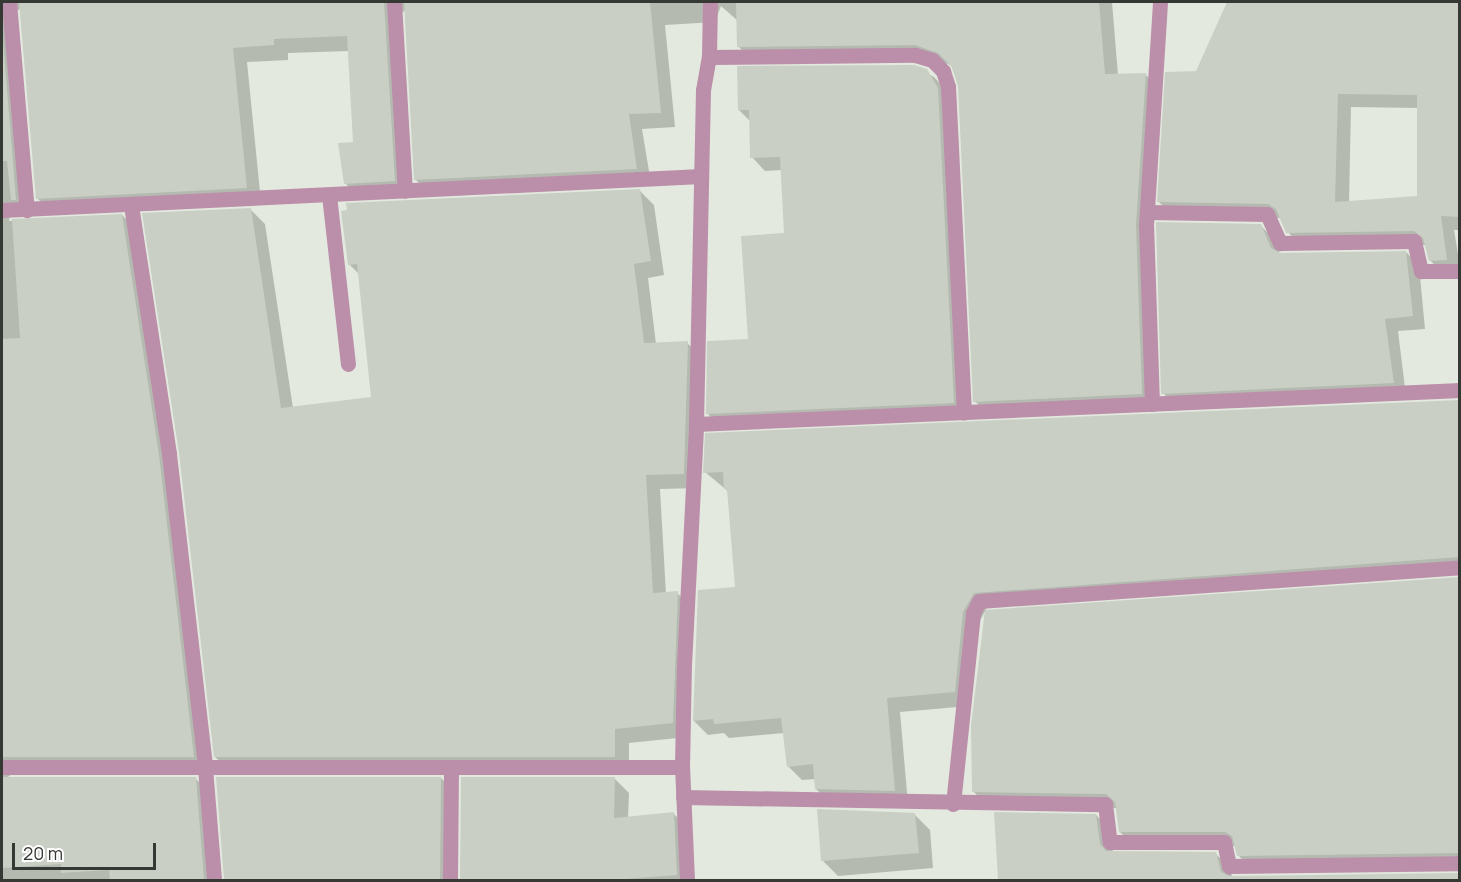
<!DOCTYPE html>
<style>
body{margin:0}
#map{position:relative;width:1461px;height:882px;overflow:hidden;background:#e3e9de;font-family:Manrope,sans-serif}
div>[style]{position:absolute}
.shadow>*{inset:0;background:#0003}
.building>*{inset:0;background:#cacfc5}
.street>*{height:15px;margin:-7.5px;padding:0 7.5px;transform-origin:7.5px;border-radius:7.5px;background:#bb8eaa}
span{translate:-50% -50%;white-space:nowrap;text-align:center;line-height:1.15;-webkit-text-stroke:4.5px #fff;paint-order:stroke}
.frame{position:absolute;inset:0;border:3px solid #363834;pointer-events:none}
.scale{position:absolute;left:12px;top:843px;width:144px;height:27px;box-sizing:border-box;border:3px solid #363834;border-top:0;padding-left:8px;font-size:18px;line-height:21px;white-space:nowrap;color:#363834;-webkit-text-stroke:4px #fff;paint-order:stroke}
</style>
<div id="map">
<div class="shadow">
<i style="clip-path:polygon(2px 2px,1112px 2px,1118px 75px,1145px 74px,1160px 89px,1150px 241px,1156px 408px,989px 416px,975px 401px,959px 85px,951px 65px,931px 59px,753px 61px,738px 46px,738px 21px,721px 6px,715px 22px,665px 25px,675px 127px,642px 129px,651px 183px,430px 194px,416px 180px,406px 9px,398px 18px,409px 195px,360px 198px,345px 183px,355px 143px,349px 51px,288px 53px,288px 60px,247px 62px,261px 202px,52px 213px,37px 198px,21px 8px,14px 13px,30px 214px,10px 216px,9px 221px,122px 215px,137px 230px,208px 771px,17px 771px,6px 778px,195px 778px,210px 793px,217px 880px,2px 880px)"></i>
<i style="clip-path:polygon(evenodd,1229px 2px,1460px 2px,1460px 230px,1454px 230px,1460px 266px,1444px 275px,1430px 260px,1426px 245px,1302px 247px,1288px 232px,1281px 218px,1173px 216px,1159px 202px,1197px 72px,1229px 2px,1351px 107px,1419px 108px,1418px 197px,1349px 203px,1351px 107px)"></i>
<i style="clip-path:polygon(913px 66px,934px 77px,948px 92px,967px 416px,721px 427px,707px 413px,750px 341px,785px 234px,782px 170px,765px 171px,752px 157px,750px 121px,739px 110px)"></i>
<i style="clip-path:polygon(639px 190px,654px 205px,664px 275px,648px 278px,656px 344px,687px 343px,702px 357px,698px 488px,660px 489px,666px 594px,677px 593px,692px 607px,687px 737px,629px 743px,629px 771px,230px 771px,215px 757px,250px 209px,265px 224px,293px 408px,373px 399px,360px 275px,349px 264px)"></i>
<i style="clip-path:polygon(1260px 225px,1273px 238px,1280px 254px,1406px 252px,1419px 266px,1425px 329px,1398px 331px,1406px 396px,1176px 406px,1163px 393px)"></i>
<i style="clip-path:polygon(1460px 401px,1460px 573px,988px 606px,977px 626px,969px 706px,900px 712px,908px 804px,831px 803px,816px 789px,816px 779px,802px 780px,788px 766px,784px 733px,729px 738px,724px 733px,708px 735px,694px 721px,737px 588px,729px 492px,705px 472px)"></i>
<i style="clip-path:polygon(1460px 578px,1460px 867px,1253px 870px,1238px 855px,1236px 846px,1134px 846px,1120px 832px,1117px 808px,988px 806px,973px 791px)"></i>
<i style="clip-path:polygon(441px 778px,455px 793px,454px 880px,225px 880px)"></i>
<i style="clip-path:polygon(462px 778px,614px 778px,629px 793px,628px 818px,674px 814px,688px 828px,692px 880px,461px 880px)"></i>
<i style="clip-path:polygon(995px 813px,1096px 815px,1110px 829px,1113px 852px,1215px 853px,1230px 868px,1232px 877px,1460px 874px,1460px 880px,1000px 880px)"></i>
<i style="clip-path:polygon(915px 815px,930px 830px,933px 868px,838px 876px,823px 861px)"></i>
</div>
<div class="building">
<i style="clip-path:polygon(19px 2px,384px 2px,395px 181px,344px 184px,338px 143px,353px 142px,347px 36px,274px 39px,274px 45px,233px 48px,247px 188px,36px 199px)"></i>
<i style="clip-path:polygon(404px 2px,650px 2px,661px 113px,629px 114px,637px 169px,414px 180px)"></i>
<i style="clip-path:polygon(736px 2px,1099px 2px,1105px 74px,1146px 73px,1136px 225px,1142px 394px,973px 402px,958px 86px,952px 67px,938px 53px,915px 45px,737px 47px)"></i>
<i style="clip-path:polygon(evenodd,1227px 2px,1460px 2px,1460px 217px,1441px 216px,1447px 260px,1429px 261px,1423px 238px,1414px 231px,1286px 233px,1276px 209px,1268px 204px,1157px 202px,1165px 72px,1196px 71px,1227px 2px,1338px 94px,1417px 95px,1417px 196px,1335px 202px,1338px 94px)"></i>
<i style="clip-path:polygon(2px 28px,16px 200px,11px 200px,7px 161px,2px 161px)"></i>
<i style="clip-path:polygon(914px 65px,927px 69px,938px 88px,954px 403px,706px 414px,707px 341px,748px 339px,741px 236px,784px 233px,780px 157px,750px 158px,749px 110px,738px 110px,737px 66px)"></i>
<i style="clip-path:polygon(640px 189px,651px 261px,634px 264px,644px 343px,688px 341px,684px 474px,646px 475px,653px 593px,678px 591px,673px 723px,615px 729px,615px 757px,214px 757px,179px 453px,142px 213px,251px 208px,281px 408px,371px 397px,357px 264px,348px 265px,341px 211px,347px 210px,346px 203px)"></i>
<i style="clip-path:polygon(122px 214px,159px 455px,194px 757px,2px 757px,2px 339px,20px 338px,12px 219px)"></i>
<i style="clip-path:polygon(1156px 222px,1261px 224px,1271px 248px,1280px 253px,1406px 251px,1413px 316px,1385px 319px,1394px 383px,1161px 394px)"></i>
<i style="clip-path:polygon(1460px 400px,1460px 557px,974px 593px,963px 612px,955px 692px,887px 698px,895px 791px,815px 789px,813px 764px,787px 767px,781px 718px,714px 724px,713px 719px,693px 721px,698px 590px,735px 587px,727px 489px,724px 489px,723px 472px,703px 473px,705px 433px)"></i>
<i style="clip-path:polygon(1460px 577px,1460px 853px,1237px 856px,1232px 836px,1225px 832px,1119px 832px,1115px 802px,1106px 794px,972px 792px,971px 726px,985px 610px)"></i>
<i style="clip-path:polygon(2px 777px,196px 777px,204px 880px,110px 880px,109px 870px,61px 873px,61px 864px,2px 868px)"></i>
<i style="clip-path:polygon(216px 777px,441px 777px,440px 880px,224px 880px)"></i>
<i style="clip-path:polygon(461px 777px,615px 777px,614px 818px,674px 812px,677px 875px,613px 880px,460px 880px)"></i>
<i style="clip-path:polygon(817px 809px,915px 813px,919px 853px,821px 861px)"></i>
<i style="clip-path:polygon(994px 812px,1096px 814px,1100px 844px,1106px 851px,1216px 852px,1221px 872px,1229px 876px,1460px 873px,1460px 880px,998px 880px)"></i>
</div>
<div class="street">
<i style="left:9px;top:2px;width:209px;rotate:85.1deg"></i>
<i style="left:394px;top:2px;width:189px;rotate:86.7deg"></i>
<i style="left:709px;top:57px;width:206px;rotate:-0.6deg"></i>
<i style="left:915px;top:55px;width:18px;rotate:16deg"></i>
<i style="left:932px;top:60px;width:16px;rotate:45deg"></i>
<i style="left:943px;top:71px;width:16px;rotate:72deg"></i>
<i style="left:948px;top:86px;width:327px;rotate:87.2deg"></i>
<i style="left:329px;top:195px;width:170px;rotate:83.6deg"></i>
<i style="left:131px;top:205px;width:252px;rotate:81.3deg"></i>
<i style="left:169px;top:454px;width:315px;rotate:83.4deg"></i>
<i style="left:205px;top:767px;width:113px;rotate:85.4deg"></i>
<i style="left:2px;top:210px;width:700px;rotate:-2.78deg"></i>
<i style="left:1147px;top:212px;width:120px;rotate:1deg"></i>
<i style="left:1267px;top:214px;width:32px;rotate:66deg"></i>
<i style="left:1280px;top:243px;width:134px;rotate:-0.9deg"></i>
<i style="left:1414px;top:241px;width:31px;rotate:77deg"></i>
<i style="left:1421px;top:271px;width:39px"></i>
<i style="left:1152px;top:404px;width:179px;rotate:-91.9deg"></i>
<i style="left:1146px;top:225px;width:223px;rotate:-86.4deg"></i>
<i style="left:696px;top:424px;width:765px;rotate:-2.55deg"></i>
<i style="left:2px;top:767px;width:680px"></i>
<i style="left:683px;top:797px;width:422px;rotate:1deg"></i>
<i style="left:1105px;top:804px;width:38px;rotate:83deg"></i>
<i style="left:1110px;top:842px;width:114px"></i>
<i style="left:1224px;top:842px;width:25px;rotate:78deg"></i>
<i style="left:1229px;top:866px;width:231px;rotate:-0.7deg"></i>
<i style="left:953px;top:804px;width:192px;rotate:-84deg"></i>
<i style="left:973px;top:613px;width:13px;rotate:-63deg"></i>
<i style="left:979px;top:601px;width:482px;rotate:-4deg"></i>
<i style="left:450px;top:880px;width:113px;rotate:-89.5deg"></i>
<i style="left:687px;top:880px;width:113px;rotate:-92.5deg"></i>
<i style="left:682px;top:767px;width:102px;rotate:-88.9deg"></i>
<i style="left:684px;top:665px;width:241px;rotate:-87.1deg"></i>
<i style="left:696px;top:424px;width:334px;rotate:-88.8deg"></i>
<i style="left:703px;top:90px;width:34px;rotate:-80deg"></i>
<i style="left:709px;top:57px;width:55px;rotate:-89deg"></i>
</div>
<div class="frame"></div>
<div class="scale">20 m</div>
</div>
